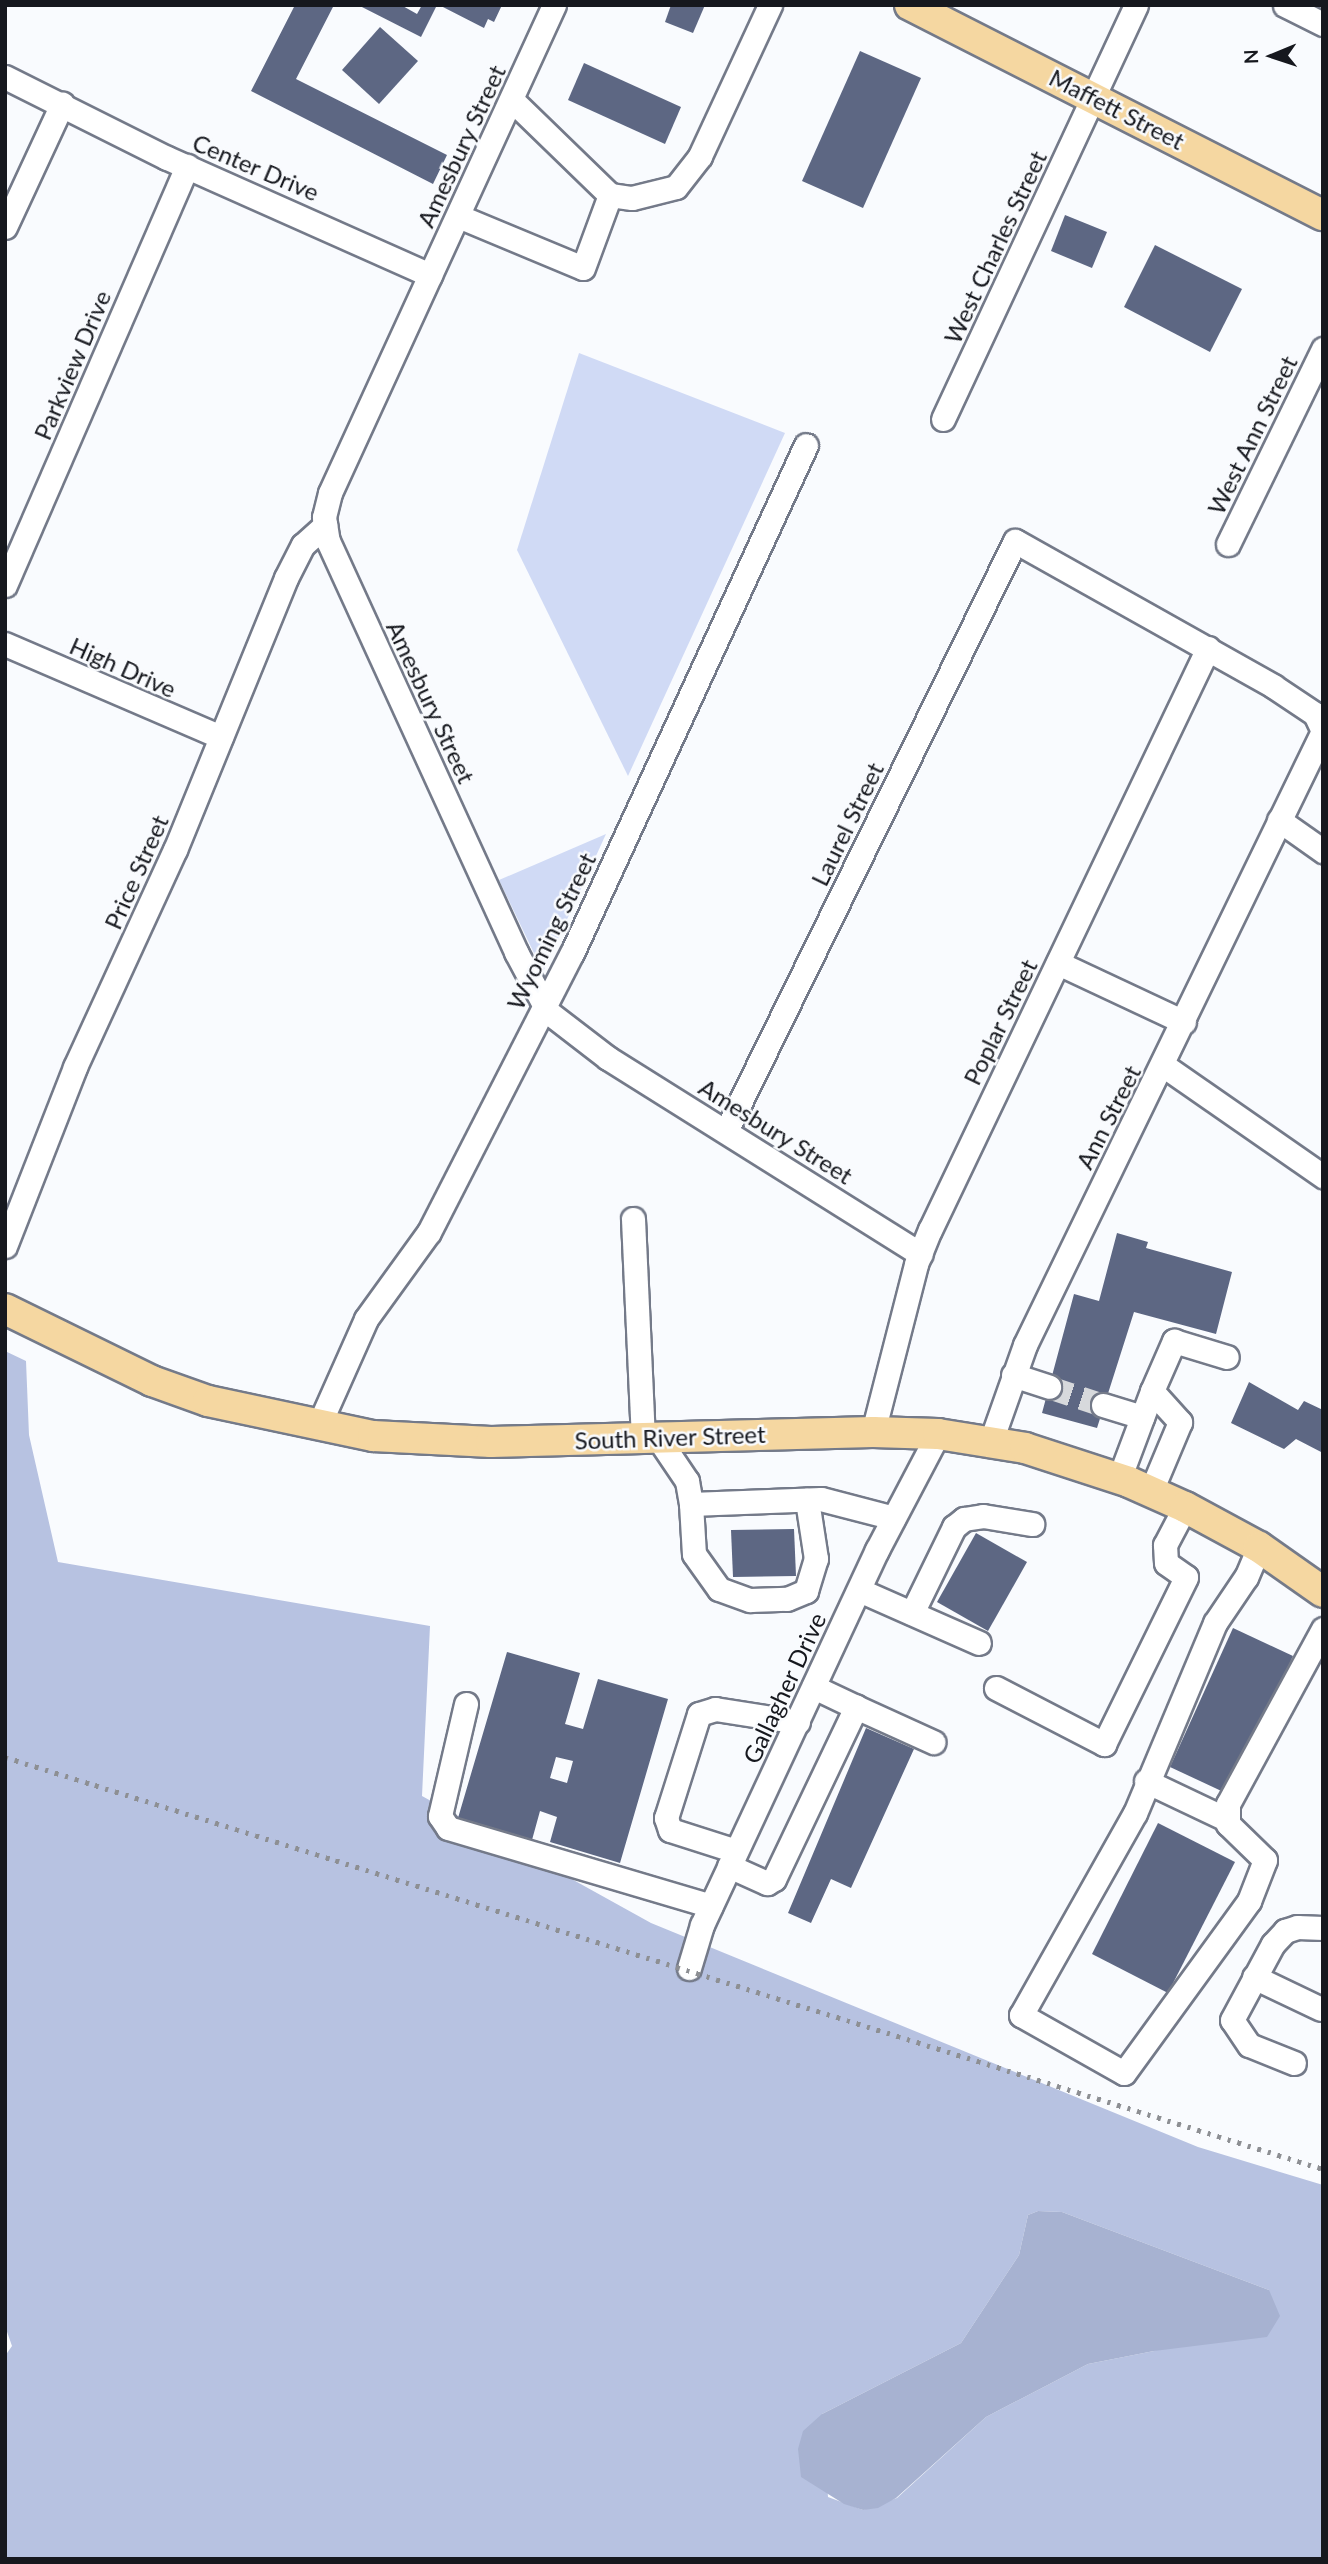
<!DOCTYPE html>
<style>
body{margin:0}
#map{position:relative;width:1328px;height:2564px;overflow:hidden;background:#f9fbfe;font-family:Lato,sans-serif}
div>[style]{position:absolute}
.green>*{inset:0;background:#d0daf5}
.forest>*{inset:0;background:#b7c2e1}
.water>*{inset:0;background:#a7b2d1}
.building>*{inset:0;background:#5d6783}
.minor-tunnel>*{height:23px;margin-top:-11.5px;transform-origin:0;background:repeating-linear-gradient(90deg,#d7d9dc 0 23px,transparent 0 34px)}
.roads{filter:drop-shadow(2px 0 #747a89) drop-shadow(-2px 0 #747a89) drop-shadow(0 2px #747a89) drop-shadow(0 -2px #747a89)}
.minor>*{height:23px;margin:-11.5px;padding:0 11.5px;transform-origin:11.5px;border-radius:11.5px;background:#fff}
.major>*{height:30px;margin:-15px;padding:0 15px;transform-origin:15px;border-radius:15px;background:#f5d7a1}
.rail>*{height:5px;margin-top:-2.5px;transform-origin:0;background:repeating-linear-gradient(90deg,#8d8f93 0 3.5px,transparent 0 10.5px)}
span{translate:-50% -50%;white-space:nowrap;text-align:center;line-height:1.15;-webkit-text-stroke:5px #f9fbfe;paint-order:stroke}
.street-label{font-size:24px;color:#16181e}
.frame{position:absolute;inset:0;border:7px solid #16181e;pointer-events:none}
.north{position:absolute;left:1237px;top:21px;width:70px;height:70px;-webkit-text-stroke:5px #f9fbfe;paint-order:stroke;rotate:268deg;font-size:19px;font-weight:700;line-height:28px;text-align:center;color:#16181e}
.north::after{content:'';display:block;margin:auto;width:24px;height:32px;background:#16181e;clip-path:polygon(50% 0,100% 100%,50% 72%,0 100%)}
</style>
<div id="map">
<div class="green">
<i style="clip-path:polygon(579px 353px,785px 433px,628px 776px,517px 550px)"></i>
<i style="clip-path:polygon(606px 834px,543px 972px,499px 880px)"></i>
</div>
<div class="forest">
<i style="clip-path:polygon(evenodd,5px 1351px,26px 1361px,29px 1435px,58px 1562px,430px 1626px,422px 1796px,651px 1923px,1198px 2147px,1323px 2185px,1323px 2559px,5px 2559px,5px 2356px,12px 2346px,5px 2326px,5px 1351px,1038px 2211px,1062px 2212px,1269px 2290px,1154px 2351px,1088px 2364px,986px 2417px,897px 2498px,863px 2510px,828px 2497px,822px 2414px,961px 2343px,1019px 2255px,1028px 2215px,1038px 2211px)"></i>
</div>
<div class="water">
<i style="clip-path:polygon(1038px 2211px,1062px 2212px,1269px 2290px,1280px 2316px,1267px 2337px,1154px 2351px,1088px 2364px,986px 2417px,896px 2498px,878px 2508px,863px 2510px,844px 2504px,801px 2477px,798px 2449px,803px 2431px,822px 2414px,961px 2343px,1019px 2255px,1028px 2215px)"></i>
</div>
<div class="building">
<i style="clip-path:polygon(295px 5px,334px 5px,296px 79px,447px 155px,433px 184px,251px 91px)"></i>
<i style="clip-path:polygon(358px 5px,401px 5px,417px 14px,422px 5px,437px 5px,421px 37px)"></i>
<i style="clip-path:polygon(439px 5px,502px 5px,494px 22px,488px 19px,484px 28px)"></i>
<i style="clip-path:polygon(671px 5px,705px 5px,693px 33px,665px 22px)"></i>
<i style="clip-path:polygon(380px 27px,418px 61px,379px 104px,342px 70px)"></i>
<i style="clip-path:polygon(860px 51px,921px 78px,863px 208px,802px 181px)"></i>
<i style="clip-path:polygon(584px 63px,681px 107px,665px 144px,568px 100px)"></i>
<i style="clip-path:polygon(1065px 215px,1107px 232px,1092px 268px,1051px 251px)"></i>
<i style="clip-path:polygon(1155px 245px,1242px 289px,1210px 352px,1124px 307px)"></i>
<i style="clip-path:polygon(1117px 1233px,1148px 1242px,1146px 1248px,1232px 1272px,1216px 1334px,1134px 1312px,1097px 1428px,1042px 1413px,1074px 1294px,1099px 1301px)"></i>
<i style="clip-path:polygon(1249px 1382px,1298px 1410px,1304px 1401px,1323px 1410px,1323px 1453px,1296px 1439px,1284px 1449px,1231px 1423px)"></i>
<i style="clip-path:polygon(794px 1529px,796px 1576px,733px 1577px,731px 1530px)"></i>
<i style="clip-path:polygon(976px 1533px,1027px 1562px,988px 1631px,937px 1602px)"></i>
<i style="clip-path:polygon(1233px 1628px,1293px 1656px,1230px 1795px,1170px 1767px)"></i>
<i style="clip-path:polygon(evenodd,507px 1652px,580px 1673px,565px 1724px,583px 1729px,598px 1679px,668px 1699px,620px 1863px,550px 1842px,557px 1817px,540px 1811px,532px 1840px,458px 1818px,507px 1652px,556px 1757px,573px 1761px,567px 1783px,550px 1778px,556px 1757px)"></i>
<i style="clip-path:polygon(866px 1728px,914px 1749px,851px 1888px,831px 1879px,811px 1923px,788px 1913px)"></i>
<i style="clip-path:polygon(1158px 1823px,1235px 1862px,1168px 1993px,1092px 1954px)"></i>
</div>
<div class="minor-tunnel">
<i style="left:1049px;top:1387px;width:57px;rotate:18.4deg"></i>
</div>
<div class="roads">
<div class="minor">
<i style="left:554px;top:5px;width:537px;rotate:114.66deg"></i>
<i style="left:330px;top:493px;width:25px;rotate:104deg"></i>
<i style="left:324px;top:517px;width:24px;rotate:81deg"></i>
<i style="left:328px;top:541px;width:452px;rotate:65.4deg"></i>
<i style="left:516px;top:952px;width:68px;rotate:61.9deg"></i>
<i style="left:548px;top:1012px;width:76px;rotate:37.5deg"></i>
<i style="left:608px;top:1058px;width:369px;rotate:32.1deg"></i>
<i style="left:1285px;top:5px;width:42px;rotate:26.6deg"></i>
<i style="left:5px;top:77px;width:181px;rotate:26.6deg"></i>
<i style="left:167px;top:158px;width:288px;rotate:24deg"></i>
<i style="left:512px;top:100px;width:136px;rotate:44.1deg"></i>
<i style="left:610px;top:195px;width:22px;rotate:8deg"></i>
<i style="left:632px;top:198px;width:45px;rotate:-14deg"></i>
<i style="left:676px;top:187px;width:39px;rotate:-52deg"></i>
<i style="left:700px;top:156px;width:166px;rotate:-65.1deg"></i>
<i style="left:458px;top:216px;width:135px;rotate:22.6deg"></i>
<i style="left:583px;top:268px;width:78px;rotate:-69.7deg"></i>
<i style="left:5px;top:227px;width:136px;rotate:-65.1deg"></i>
<i style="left:943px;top:419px;width:457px;rotate:-65deg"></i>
<i style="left:1228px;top:544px;width:217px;rotate:-64deg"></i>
<i style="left:5px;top:585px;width:457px;rotate:-66.5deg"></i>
<i style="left:5px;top:644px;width:235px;rotate:23.3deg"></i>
<i style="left:1279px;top:820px;width:54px;rotate:35.2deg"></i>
<i style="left:1058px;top:963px;width:139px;rotate:25.1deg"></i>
<i style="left:1163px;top:1065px;width:195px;rotate:34.8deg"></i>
<i style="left:726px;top:1131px;width:657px;rotate:-63.9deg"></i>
<i style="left:1015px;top:541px;width:296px;rotate:29.3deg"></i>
<i style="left:1273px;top:686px;width:50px;rotate:33.7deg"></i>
<i style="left:1315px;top:714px;width:19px;rotate:65deg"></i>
<i style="left:633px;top:1219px;width:219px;rotate:87.4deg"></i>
<i style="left:5px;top:1246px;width:192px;rotate:-68.6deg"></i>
<i style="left:75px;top:1067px;width:239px;rotate:-65.3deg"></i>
<i style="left:175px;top:850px;width:294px;rotate:-67.8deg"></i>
<i style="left:286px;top:578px;width:37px;rotate:-63deg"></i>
<i style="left:303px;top:545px;width:30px;rotate:-42deg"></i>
<i style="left:1013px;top:1375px;width:38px;rotate:18deg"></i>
<i style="left:1152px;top:1391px;width:55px;rotate:-66.3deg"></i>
<i style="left:1174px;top:1341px;width:55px;rotate:16.8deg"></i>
<i style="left:1103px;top:1405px;width:41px;rotate:17.1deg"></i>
<i style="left:318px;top:1427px;width:118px;rotate:-66deg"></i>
<i style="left:366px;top:1319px;width:107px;rotate:-54.1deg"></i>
<i style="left:429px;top:1232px;width:314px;rotate:-62.9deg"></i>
<i style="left:572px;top:953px;width:559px;rotate:-65.27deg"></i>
<i style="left:873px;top:1432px;width:173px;rotate:-75.6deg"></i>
<i style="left:916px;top:1264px;width:37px;rotate:-68deg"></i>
<i style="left:930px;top:1230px;width:645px;rotate:-64.47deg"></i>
<i style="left:658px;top:1438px;width:52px;rotate:56deg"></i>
<i style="left:687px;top:1481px;width:23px;rotate:80deg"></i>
<i style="left:691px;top:1504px;width:130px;rotate:-2.2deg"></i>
<i style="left:821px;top:1499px;width:75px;rotate:14.6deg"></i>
<i style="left:991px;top:1441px;width:102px;rotate:-70.5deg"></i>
<i style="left:1025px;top:1345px;width:682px;rotate:-64.11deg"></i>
<i style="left:1119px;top:1479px;width:94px;rotate:-69.4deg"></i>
<i style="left:1152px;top:1391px;width:42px;rotate:47.9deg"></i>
<i style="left:1180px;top:1422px;width:75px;rotate:112.8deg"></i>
<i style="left:691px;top:1504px;width:50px;rotate:86.6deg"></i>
<i style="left:694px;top:1554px;width:43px;rotate:54.5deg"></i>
<i style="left:719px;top:1589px;width:33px;rotate:20deg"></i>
<i style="left:750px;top:1600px;width:37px;rotate:-2deg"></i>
<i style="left:787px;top:1599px;width:21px;rotate:-23deg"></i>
<i style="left:806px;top:1591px;width:34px;rotate:-73deg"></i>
<i style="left:816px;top:1559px;width:60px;rotate:-98.7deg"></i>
<i style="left:1259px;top:1547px;width:33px;rotate:113deg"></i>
<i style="left:1246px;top:1577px;width:55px;rotate:124deg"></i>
<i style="left:1215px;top:1623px;width:206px;rotate:112.8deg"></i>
<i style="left:1135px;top:1813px;width:232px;rotate:119.4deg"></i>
<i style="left:1021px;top:2015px;width:118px;rotate:29.4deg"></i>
<i style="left:1124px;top:2073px;width:213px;rotate:-54deg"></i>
<i style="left:1249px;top:1901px;width:44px;rotate:-68.7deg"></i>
<i style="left:1265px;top:1860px;width:52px;rotate:-135.8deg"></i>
<i style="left:1228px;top:1824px;width:20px;rotate:-90deg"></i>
<i style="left:1228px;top:1804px;width:199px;rotate:-61.5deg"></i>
<i style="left:859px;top:1590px;width:131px;rotate:23.8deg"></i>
<i style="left:912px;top:1613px;width:96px;rotate:-64deg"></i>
<i style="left:954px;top:1527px;width:13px;rotate:-39deg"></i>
<i style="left:964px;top:1519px;width:19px;rotate:-9deg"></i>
<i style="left:983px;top:1516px;width:50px;rotate:9.3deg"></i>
<i style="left:996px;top:1688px;width:122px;rotate:27.4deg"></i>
<i style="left:1104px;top:1744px;width:186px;rotate:-63.8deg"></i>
<i style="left:1186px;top:1577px;width:24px;rotate:-145deg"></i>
<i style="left:1166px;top:1563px;width:18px;rotate:-93deg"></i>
<i style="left:1165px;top:1545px;width:43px;rotate:-62.2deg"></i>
<i style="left:466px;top:1704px;width:115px;rotate:103.1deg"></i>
<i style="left:440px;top:1816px;width:14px;rotate:56deg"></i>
<i style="left:448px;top:1828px;width:274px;rotate:16.5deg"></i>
<i style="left:856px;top:1707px;width:85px;rotate:24.4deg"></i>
<i style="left:1146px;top:1781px;width:86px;rotate:25.4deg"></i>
<i style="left:736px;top:1851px;width:69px;rotate:-162.3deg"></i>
<i style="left:670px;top:1830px;width:13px;rotate:-108deg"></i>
<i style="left:666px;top:1818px;width:109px;rotate:-72.4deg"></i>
<i style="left:699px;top:1714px;width:17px;rotate:-17deg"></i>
<i style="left:715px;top:1709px;width:84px;rotate:8.9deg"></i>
<i style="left:729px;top:1866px;width:42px;rotate:24.1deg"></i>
<i style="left:767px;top:1883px;width:8px;rotate:-30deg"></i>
<i style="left:774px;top:1879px;width:191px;rotate:-64.5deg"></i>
<i style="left:856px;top:1707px;width:47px;rotate:-154.5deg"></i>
<i style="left:689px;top:1968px;width:45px;rotate:-73.2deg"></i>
<i style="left:702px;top:1925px;width:414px;rotate:-65deg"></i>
<i style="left:877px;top:1550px;width:131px;rotate:-62.3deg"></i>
<i style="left:1254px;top:1977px;width:74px;rotate:25.5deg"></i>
<i style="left:1294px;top:2063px;width:48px;rotate:-158.2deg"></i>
<i style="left:1249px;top:2045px;width:30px;rotate:-124deg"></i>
<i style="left:1232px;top:2020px;width:86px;rotate:-61.7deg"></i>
<i style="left:1273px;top:1944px;width:18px;rotate:-47deg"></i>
<i style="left:1285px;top:1931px;width:13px;rotate:-18deg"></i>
<i style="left:1297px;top:1927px;width:26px;rotate:2deg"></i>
</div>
<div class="major">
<i style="left:910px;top:5px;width:463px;rotate:27deg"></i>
<i style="left:5px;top:1309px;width:164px;rotate:26.1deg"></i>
<i style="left:152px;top:1381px;width:59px;rotate:19.7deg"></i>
<i style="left:208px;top:1401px;width:169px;rotate:12deg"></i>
<i style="left:373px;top:1436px;width:118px;rotate:2.9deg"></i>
<i style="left:491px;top:1442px;width:382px;rotate:-1.5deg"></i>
<i style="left:873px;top:1432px;width:65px;rotate:1.8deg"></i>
<i style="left:938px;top:1434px;width:88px;rotate:9.1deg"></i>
<i style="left:1025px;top:1448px;width:109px;rotate:18.1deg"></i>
<i style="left:1129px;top:1482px;width:61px;rotate:24.1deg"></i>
<i style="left:1185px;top:1507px;width:84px;rotate:28.4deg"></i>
<i style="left:1259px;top:1547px;width:78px;rotate:35.1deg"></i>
</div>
</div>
<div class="rail">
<i style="left:5px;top:1757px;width:1381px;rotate:17.36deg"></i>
</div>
<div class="street-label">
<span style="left:1117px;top:109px;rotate:27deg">Maffett Street</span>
<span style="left:461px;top:146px;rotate:-65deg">Amesbury Street</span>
<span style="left:256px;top:167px;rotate:23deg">Center Drive</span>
<span style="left:995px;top:247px;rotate:-65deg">West Charles Street</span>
<span style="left:72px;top:365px;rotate:-67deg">Parkview Drive</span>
<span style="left:1252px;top:435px;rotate:-64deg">West Ann Street</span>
<span style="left:123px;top:667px;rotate:24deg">High Drive</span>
<span style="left:431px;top:702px;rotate:65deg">Amesbury Street</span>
<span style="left:847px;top:824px;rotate:-64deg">Laurel Street</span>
<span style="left:136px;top:872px;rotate:-66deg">Price Street</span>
<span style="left:551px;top:931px;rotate:-64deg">Wyoming Street</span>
<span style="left:1000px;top:1022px;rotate:-64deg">Poplar Street</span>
<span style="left:1108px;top:1117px;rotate:-63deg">Ann Street</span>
<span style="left:776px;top:1131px;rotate:32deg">Amesbury Street</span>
<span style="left:670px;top:1437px;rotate:-2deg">South River Street</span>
<span style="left:784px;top:1688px;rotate:-65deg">Gallagher Drive</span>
</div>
<div class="frame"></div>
<div class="north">N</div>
</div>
